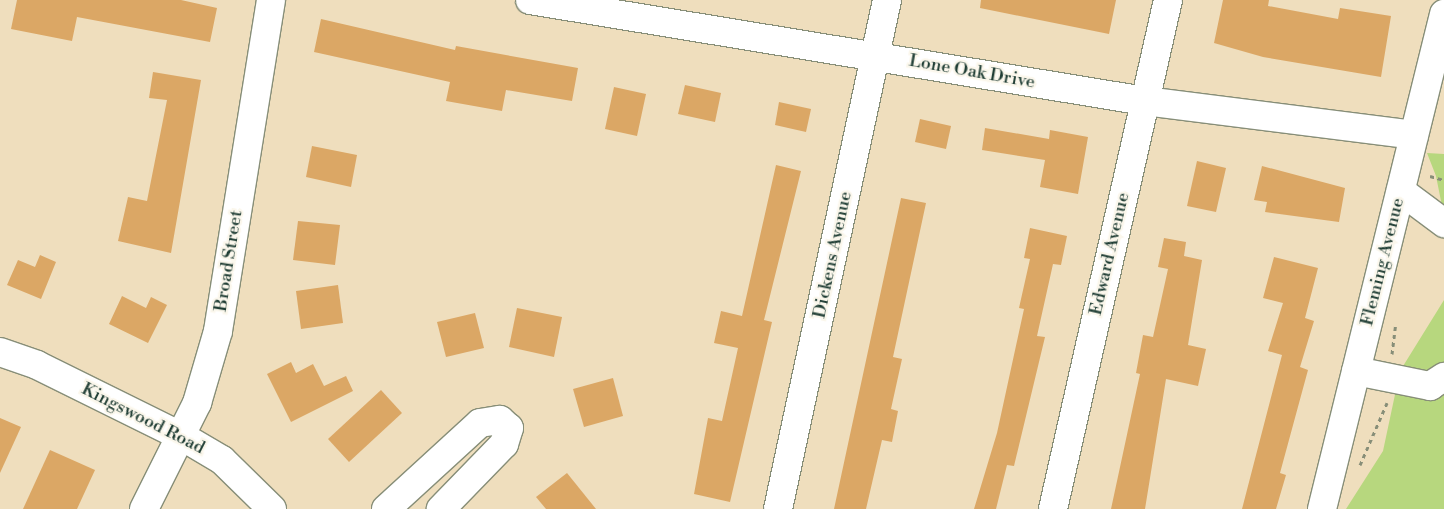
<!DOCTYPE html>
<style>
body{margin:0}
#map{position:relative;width:1444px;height:509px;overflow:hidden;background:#efdebd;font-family:"Libre Bodoni",serif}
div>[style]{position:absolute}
.green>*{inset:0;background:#b7d77e}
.building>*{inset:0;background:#dba765}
.path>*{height:3px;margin-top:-1.5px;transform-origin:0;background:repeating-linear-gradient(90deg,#878e78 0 4px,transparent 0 8px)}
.roads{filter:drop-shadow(1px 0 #878e78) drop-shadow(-1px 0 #878e78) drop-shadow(0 1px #878e78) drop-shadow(0 -1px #878e78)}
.minor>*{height:28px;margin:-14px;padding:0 14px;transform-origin:14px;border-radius:14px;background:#fff}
span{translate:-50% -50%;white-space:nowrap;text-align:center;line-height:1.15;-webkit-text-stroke:4.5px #fbf7ec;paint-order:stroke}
.street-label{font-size:18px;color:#1f3d34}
</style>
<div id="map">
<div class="green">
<i style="clip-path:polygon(1427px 153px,1444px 154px,1444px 216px,1436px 176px)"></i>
<i style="clip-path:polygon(1444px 300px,1444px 509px,1346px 509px,1383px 451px,1400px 371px)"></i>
</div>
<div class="building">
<i style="clip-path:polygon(17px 0,181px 0,217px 8px,210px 42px,77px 17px,72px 41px,11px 29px)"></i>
<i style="clip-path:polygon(981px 0,1116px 0,1109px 34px,980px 8px)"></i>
<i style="clip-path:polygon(1223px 0,1269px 0,1268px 6px,1338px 19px,1340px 8px,1391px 16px,1381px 77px,1263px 57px,1214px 43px)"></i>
<i style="clip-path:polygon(321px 19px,455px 50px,456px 46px,578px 68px,572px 101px,506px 90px,502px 111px,446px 101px,450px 82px,314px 52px)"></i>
<i style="clip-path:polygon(153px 72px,201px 80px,171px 253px,118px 241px,128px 197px,147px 201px,167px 100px,149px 98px)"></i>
<i style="clip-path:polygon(685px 85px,721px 93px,715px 122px,678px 114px)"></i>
<i style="clip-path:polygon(614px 87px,646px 94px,637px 136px,605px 129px)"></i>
<i style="clip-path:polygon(779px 102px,811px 109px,806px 132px,775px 125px)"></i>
<i style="clip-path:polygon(920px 119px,951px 126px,946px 149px,915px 142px)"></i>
<i style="clip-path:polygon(985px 128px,1049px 139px,1050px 130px,1088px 137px,1078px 194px,1040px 187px,1045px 160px,982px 150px)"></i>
<i style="clip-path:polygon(312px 146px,357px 155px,351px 187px,306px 177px)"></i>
<i style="clip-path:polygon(1197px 161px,1226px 168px,1216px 212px,1187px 206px)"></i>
<i style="clip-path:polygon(776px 165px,801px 171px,764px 320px,772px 322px,730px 502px,694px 494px,708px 418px,722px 421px,738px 348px,714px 343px,721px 311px,742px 316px)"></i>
<i style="clip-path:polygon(1262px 166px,1345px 188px,1339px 222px,1265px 212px,1267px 202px,1254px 200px)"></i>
<i style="clip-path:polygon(901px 198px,926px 203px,893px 357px,902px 359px,891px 409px,898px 411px,892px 442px,882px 440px,866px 509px,834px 509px)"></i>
<i style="clip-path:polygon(298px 221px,340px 225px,335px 265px,293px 260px)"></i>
<i style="clip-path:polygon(1030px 228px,1067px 236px,1061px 265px,1053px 264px,1037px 336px,1045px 337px,1014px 466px,1007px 465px,996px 509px,974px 509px,997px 433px,1024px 309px,1019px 308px,1030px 259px,1024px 258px)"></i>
<i style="clip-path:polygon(1164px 238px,1186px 242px,1184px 256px,1202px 260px,1188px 345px,1206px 349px,1198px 386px,1166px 379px,1145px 509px,1111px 509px,1140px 374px,1136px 373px,1143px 335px,1153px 337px,1168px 269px,1158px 267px)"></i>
<i style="clip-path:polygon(40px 255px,56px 262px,41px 299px,7px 285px,18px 260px,35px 267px)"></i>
<i style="clip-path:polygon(1274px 257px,1318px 268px,1305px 318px,1314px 321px,1300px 367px,1308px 370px,1280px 473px,1286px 475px,1276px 509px,1242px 509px,1282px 355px,1268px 351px,1283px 303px,1263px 298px)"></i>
<i style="clip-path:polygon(338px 285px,343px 323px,301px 329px,296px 291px)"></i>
<i style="clip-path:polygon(122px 296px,146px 308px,151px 297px,167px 305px,148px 343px,109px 324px)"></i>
<i style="clip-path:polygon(517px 308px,562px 317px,554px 357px,509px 347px)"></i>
<i style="clip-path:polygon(475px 313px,484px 348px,446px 357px,437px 322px)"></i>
<i style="clip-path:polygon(291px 362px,296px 373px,313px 364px,324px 386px,346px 376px,353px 391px,291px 422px,267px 374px)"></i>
<i style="clip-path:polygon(613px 378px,623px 416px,584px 427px,573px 389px)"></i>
<i style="clip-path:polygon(381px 390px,402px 413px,349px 462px,328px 439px)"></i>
<i style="clip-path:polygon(0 418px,21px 427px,0 473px)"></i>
<i style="clip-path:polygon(50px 450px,95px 470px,77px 509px,23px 509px)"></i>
<i style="clip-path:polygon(567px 473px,596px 509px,546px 509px,536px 497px)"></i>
</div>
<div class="path">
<i style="left:1430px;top:176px;width:15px;rotate:16deg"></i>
<i style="left:1392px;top:354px;width:31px;rotate:-83deg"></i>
<i style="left:1360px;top:465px;width:68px;rotate:-66.5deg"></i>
</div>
<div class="roads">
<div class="minor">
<i style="left:530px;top:0;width:623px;rotate:9.33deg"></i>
<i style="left:1145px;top:101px;width:271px;rotate:7.2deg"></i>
<i style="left:1401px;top:191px;width:54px;rotate:36.7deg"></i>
<i style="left:0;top:352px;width:39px;rotate:19deg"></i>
<i style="left:37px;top:365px;width:163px;rotate:26.3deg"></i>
<i style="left:183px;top:437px;width:45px;rotate:30.5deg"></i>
<i style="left:222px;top:460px;width:70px;rotate:44.4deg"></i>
<i style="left:1356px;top:371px;width:76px;rotate:11.5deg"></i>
<i style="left:1430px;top:386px;width:17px;rotate:-33deg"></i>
<i style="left:144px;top:509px;width:119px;rotate:-63.4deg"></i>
<i style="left:197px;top:403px;width:75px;rotate:-73.7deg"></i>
<i style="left:218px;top:331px;width:335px;rotate:-80.9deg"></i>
<i style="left:386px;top:509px;width:127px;rotate:-42.5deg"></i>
<i style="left:480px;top:423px;width:20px;rotate:-9deg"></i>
<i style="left:500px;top:420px;width:12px;rotate:42deg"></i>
<i style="left:509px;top:428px;width:17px;rotate:107deg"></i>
<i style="left:504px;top:444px;width:91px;rotate:134.1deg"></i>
<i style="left:778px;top:509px;width:521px;rotate:-77.91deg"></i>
<i style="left:1053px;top:509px;width:522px;rotate:-77.27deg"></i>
<i style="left:1322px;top:509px;width:510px;rotate:-76.15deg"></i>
</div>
</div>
<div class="street-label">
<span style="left:972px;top:72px;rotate:10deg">Lone Oak Drive</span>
<span style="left:1110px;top:254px;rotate:-77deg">Edward Avenue</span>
<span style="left:833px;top:255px;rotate:-78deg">Dickens Avenue</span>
<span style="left:229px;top:261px;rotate:-81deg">Broad Street</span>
<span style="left:1383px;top:262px;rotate:-76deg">Fleming Avenue</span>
<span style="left:143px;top:419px;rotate:27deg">Kingswood Road</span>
</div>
</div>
